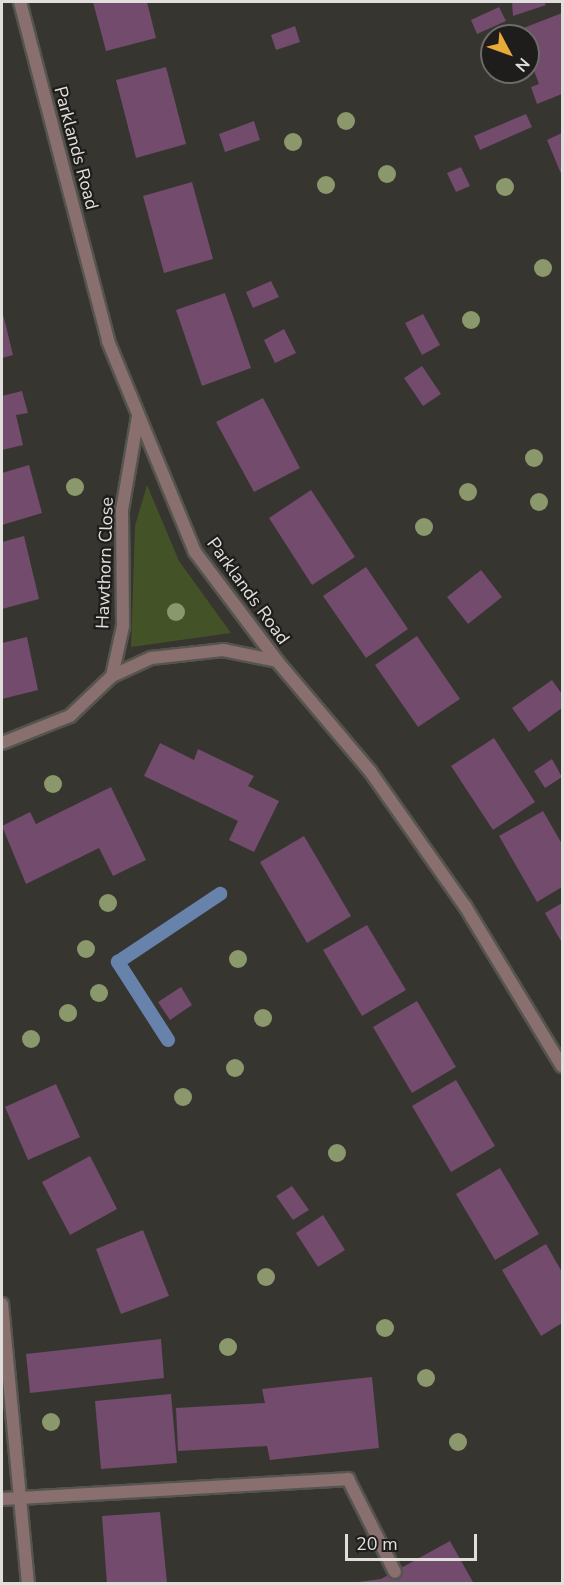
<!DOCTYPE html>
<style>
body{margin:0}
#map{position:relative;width:564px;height:1585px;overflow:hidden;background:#373530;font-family:"Nunito Sans",sans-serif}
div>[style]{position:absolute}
.green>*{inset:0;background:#445227}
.stream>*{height:14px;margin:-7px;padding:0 7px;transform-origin:7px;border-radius:7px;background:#6783ac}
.building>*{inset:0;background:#724b6d}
.roads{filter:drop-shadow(2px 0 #56544f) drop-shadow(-2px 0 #56544f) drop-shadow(0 2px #56544f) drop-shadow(0 -2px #56544f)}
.lane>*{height:12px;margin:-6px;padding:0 6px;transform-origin:6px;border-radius:6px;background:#89706f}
.street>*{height:12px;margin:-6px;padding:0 6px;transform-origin:6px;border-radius:6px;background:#89706f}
.trees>*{width:18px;height:18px;margin:-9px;border-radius:50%;background:#8a986c}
span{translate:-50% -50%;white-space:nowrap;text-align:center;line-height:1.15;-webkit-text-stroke:4.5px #1e1d1b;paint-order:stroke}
.street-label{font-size:18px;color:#e1dfdc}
.frame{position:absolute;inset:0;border:3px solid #e1dfdc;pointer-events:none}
.north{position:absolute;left:480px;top:24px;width:60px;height:60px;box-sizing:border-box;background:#1e1d1b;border:2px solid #6c6b68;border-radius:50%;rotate:131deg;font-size:16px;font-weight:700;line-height:24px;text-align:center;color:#e1dfdc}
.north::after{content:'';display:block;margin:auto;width:21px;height:27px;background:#e9ab38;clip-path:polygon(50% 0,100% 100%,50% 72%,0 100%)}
.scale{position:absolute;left:345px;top:1534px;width:132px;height:27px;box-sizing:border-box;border:3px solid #e1dfdc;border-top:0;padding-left:8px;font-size:18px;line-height:21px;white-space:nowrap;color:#e1dfdc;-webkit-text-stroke:4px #1e1d1b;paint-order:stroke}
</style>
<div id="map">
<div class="green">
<i style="clip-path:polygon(147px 485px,179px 561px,231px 633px,131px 647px,135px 526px)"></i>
</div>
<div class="stream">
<i style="left:168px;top:1040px;width:93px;rotate:-122.7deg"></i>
<i style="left:118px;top:962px;width:123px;rotate:-33.7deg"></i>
</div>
<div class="building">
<i style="clip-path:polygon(93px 2px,147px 2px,156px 38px,106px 51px)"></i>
<i style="clip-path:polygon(512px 2px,544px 2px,546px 5px,513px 16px)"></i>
<i style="clip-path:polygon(499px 7px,506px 21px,477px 34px,471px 20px)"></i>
<i style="clip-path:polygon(562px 13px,562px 94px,537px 104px,531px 87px,539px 84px,528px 55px,528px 36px,503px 36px)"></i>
<i style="clip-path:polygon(295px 26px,300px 42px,276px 50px,271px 35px)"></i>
<i style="clip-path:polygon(166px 67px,186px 144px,136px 158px,116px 80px)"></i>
<i style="clip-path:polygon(526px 114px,532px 127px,480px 150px,474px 136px)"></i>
<i style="clip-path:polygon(254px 121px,260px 140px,225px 152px,219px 134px)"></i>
<i style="clip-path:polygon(562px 133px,562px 176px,547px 140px)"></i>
<i style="clip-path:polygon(461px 167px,470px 186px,456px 192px,447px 173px)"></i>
<i style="clip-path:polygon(192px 182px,213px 259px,164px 273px,143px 196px)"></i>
<i style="clip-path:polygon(271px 281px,279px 297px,253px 308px,246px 292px)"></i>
<i style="clip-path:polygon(225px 293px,251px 368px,202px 386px,176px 310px)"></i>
<i style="clip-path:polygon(2px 310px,13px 355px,2px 358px)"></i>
<i style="clip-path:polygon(423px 314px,440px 345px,422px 355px,405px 323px)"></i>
<i style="clip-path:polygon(284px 329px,296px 353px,275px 363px,264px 340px)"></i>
<i style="clip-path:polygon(422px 366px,441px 394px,423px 406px,404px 378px)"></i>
<i style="clip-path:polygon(22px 391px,28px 413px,16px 415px,23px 445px,2px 450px,2px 396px)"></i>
<i style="clip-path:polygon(263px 398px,300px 468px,254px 492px,216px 422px)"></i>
<i style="clip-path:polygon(29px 465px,42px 513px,2px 525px,2px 473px)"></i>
<i style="clip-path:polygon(311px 490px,355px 557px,312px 585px,269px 518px)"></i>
<i style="clip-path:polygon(24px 536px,39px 599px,2px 609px,2px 542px)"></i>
<i style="clip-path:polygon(366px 567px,408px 629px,366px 658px,323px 596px)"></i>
<i style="clip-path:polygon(481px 570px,502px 597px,468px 624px,447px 597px)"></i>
<i style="clip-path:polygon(417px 636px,460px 699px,418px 727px,375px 665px)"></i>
<i style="clip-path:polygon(27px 637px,38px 690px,2px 699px,2px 643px)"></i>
<i style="clip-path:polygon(552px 680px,562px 694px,562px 708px,529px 732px,512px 708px)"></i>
<i style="clip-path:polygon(494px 738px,535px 802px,493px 830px,451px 766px)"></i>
<i style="clip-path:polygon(160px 743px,194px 760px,198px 749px,254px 776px,248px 786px,279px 801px,254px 852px,229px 840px,238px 821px,144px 776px)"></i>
<i style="clip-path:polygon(552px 759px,562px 777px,545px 788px,534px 771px)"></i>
<i style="clip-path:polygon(111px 787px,146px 860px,113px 876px,99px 848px,26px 884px,2px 826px,30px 812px,36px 824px)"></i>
<i style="clip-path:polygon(543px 811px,562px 844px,562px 887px,537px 902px,499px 836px)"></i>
<i style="clip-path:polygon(304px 836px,351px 916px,307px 943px,260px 862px)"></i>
<i style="clip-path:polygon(562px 903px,562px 943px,545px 913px)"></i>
<i style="clip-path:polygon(367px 925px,406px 990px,362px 1016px,323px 950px)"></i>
<i style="clip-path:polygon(181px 987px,192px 1005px,170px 1020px,158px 1002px)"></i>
<i style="clip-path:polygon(417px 1001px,456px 1067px,412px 1093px,373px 1027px)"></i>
<i style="clip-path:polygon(456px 1080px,495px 1146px,451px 1172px,412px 1106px)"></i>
<i style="clip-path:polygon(56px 1084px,80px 1137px,28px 1160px,5px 1107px)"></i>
<i style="clip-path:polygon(90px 1156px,117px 1209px,70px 1235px,42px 1182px)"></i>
<i style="clip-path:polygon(500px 1168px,539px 1234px,495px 1260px,456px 1194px)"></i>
<i style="clip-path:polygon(292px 1186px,309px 1210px,293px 1220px,276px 1196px)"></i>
<i style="clip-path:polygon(323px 1215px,345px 1250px,318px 1267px,296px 1233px)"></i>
<i style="clip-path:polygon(143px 1230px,169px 1296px,121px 1314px,96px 1249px)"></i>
<i style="clip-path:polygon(546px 1244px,562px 1272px,562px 1323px,541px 1336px,502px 1270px)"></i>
<i style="clip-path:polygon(161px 1339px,164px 1378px,30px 1393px,26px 1354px)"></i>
<i style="clip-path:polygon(372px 1377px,379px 1448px,270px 1460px,267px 1446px,178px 1451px,176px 1408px,265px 1403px,262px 1389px)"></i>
<i style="clip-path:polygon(171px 1394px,177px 1463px,101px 1469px,95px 1401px)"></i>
<i style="clip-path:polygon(160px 1512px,167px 1583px,107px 1584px,102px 1516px)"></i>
<i style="clip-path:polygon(450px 1541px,474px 1584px,342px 1584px,381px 1579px)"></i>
</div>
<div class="roads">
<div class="lane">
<i style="left:348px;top:1479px;width:104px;rotate:63.2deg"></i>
</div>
<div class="street">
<i style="left:20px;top:2px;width:350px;rotate:75.4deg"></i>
<i style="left:108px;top:341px;width:228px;rotate:67.6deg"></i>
<i style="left:195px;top:552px;width:136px;rotate:53deg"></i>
<i style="left:277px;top:661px;width:144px;rotate:49.8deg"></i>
<i style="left:370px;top:771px;width:165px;rotate:54.9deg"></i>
<i style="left:465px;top:906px;width:187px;rotate:58.8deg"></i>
<i style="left:112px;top:676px;width:51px;rotate:-77.6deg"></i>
<i style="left:123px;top:626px;width:116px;rotate:-90.5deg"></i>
<i style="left:122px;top:510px;width:95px;rotate:-80.3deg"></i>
<i style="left:2px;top:743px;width:73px;rotate:-21.7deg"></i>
<i style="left:70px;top:716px;width:58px;rotate:-43.6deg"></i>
<i style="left:112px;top:676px;width:43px;rotate:-24.8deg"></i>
<i style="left:151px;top:658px;width:72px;rotate:-6.3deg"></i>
<i style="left:223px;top:650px;width:55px;rotate:11.5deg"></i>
<i style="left:2px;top:1304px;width:281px;rotate:84.7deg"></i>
<i style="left:2px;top:1499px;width:347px;rotate:-3.3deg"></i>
</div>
</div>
<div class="trees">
<i style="left:346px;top:121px"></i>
<i style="left:293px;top:142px"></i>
<i style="left:387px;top:174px"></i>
<i style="left:326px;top:185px"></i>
<i style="left:505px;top:187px"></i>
<i style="left:543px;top:268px"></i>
<i style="left:471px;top:320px"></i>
<i style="left:534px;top:458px"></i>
<i style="left:75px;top:487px"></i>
<i style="left:468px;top:492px"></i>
<i style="left:539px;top:502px"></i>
<i style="left:424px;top:527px"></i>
<i style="left:176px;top:612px"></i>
<i style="left:53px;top:784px"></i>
<i style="left:108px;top:903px"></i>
<i style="left:86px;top:949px"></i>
<i style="left:238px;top:959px"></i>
<i style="left:99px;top:993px"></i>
<i style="left:68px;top:1013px"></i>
<i style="left:263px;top:1018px"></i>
<i style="left:31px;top:1039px"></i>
<i style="left:235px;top:1068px"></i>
<i style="left:183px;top:1097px"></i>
<i style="left:337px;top:1153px"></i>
<i style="left:266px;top:1277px"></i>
<i style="left:385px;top:1328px"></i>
<i style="left:228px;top:1347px"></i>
<i style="left:426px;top:1378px"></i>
<i style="left:51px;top:1422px"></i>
<i style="left:458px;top:1442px"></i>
</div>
<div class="street-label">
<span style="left:76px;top:148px;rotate:75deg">Parklands Road</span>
<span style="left:105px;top:563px;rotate:-88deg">Hawthorn Close</span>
<span style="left:248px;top:591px;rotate:54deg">Parklands Road</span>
</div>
<div class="frame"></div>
<div class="north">N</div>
<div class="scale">20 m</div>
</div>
